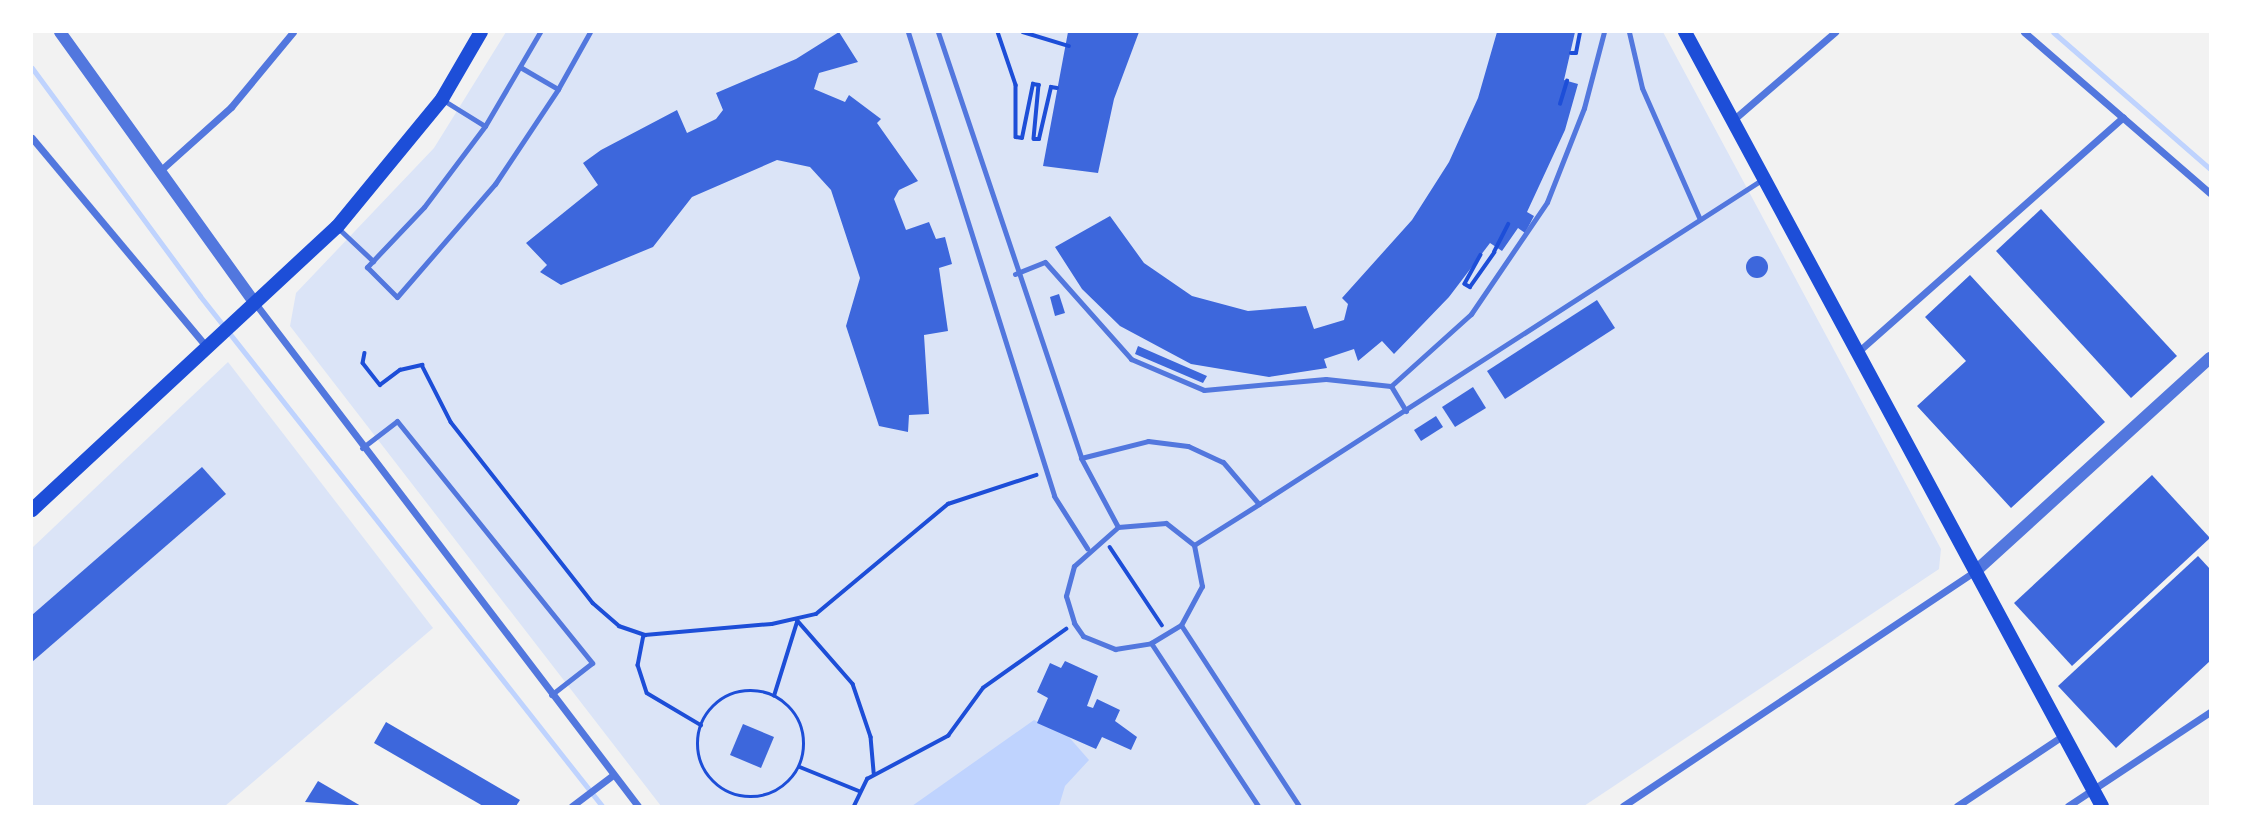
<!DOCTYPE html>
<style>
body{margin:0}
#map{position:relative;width:2242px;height:838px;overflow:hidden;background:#f2f2f2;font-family:Montserrat,sans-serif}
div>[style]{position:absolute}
.green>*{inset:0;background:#dbe4f7}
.water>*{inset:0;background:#bfd3fe}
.stream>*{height:5px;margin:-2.5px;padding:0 2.5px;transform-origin:2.5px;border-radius:2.5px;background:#bfd3fe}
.building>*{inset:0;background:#3d67dc}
.round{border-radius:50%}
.path>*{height:3.5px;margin:-1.75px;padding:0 1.75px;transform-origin:1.75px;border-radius:1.75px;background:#1d4ed8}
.path>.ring{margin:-1.75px;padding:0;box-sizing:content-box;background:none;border:3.5px solid #1d4ed8;border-radius:50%}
.service>*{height:5px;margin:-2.5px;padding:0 2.5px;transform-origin:2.5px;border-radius:2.5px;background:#5277de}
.minor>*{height:7px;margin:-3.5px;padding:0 3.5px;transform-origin:3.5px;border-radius:3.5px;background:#5277de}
.tertiary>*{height:12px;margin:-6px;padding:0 6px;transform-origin:6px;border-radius:6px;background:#5277de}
.secondary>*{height:14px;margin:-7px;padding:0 7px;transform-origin:7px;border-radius:7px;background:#1d4ed8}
span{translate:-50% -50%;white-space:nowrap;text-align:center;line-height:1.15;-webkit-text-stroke:6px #fff;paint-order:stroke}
.frame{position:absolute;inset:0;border:33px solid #fff;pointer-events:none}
</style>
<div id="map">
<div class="green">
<i style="clip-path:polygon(506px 32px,1663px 32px,1941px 549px,1939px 569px,1584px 806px,661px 806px,290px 326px,296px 293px,434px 148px)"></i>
<i style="clip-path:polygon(228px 362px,433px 628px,225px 806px,32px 806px,32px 548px)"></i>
</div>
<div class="water">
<i style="clip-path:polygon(1034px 720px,1068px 736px,1089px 760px,1065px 786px,1059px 806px,912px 806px)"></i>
</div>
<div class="stream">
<i style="left:2053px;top:32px;width:208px;rotate:41.1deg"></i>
<i style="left:32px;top:68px;width:283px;rotate:53.6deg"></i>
<i style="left:200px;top:296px;width:649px;rotate:51.75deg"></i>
</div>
<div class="building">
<i style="clip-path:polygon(839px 32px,858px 62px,819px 73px,814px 89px,845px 102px,849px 95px,881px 119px,877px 123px,918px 181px,899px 190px,894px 199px,906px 230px,929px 222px,936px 239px,945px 237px,952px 264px,939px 268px,948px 331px,924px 335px,929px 414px,909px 415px,908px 432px,879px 426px,846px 326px,860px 278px,831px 190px,810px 167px,777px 160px,692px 197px,653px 247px,561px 285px,540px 272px,547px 265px,526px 243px,598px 185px,583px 163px,601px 150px,677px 110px,687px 133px,716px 119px,723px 110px,716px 93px,796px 59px)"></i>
<i style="clip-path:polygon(1068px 32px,1139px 32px,1114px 99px,1098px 173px,1043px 166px)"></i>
<i style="clip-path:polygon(1497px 32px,1575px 32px,1564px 80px,1578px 84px,1565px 130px,1527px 212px,1534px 216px,1525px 233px,1518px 228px,1502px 251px,1490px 243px,1449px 297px,1394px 354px,1382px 341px,1358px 361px,1354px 349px,1324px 359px,1327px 368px,1269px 377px,1191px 364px,1120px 326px,1082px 289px,1055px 247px,1110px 216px,1144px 263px,1192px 296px,1248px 311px,1306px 306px,1314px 329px,1344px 320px,1348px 304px,1342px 298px,1412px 220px,1449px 162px,1478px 98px)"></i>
<i style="clip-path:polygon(2041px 209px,2177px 356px,2131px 398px,1996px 251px)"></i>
<i class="round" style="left:1746px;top:256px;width:22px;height:22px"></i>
<i style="clip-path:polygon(1970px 275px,2105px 422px,2011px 508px,1917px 406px,1966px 361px,1925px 317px)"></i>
<i style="clip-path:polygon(1059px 294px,1065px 313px,1055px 316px,1050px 297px)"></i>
<i style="clip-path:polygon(1597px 300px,1615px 328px,1505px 399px,1487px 371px)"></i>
<i style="clip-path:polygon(1138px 346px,1207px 376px,1203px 383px,1135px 354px)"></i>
<i style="clip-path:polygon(1473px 387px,1486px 408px,1455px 427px,1442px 407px)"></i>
<i style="clip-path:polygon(1436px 416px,1443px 427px,1421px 441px,1414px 430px)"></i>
<i style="clip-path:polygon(202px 467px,226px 494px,32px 662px,32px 615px)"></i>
<i style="clip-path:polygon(2152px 475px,2210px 538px,2072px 666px,2014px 603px)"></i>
<i style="clip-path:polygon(2198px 556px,2210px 569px,2210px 661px,2116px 748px,2058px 686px)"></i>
<i style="clip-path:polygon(1065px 661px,1098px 676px,1087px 706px,1093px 708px,1097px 699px,1120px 710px,1115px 721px,1137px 737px,1131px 750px,1102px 737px,1096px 749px,1037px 723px,1048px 698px,1037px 692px,1050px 663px,1061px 668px)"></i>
<i style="clip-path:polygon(386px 722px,520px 800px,516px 806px,483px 806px,374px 743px)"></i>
<i style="clip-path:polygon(743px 724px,774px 737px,761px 768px,730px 755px)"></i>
<i style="clip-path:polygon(318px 781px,361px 806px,305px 802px)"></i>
</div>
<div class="path">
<i style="left:998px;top:32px;width:56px;rotate:71.2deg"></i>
<i style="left:1016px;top:85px;width:52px;rotate:90deg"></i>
<i style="left:1016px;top:137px;width:6px;rotate:9deg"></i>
<i style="left:1022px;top:138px;width:55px;rotate:-78.5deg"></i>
<i style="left:1033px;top:84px;width:6px;rotate:9deg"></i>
<i style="left:1039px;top:85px;width:54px;rotate:95.3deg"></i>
<i style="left:1034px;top:139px;width:5px"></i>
<i style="left:1039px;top:139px;width:53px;rotate:-77deg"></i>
<i style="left:1051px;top:87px;width:6px;rotate:9deg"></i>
<i style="left:1023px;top:32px;width:48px;rotate:16.9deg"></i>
<i style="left:1571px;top:53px;width:5px"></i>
<i style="left:1576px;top:53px;width:21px;rotate:-79deg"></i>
<i style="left:1560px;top:104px;width:24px;rotate:-73deg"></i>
<i style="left:1494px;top:252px;width:31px;rotate:-63deg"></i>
<i style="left:1481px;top:255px;width:33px;rotate:119deg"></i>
<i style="left:1465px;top:284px;width:6px;rotate:31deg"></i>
<i style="left:1470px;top:287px;width:42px;rotate:-54.8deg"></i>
<i style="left:365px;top:353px;width:10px;rotate:101deg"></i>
<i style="left:363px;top:363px;width:28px;rotate:52deg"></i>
<i style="left:380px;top:385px;width:25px;rotate:-37deg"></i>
<i style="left:400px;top:370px;width:23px;rotate:-13deg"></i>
<i style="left:422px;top:365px;width:64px;rotate:63deg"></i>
<i style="left:451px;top:422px;width:230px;rotate:51.9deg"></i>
<i style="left:593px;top:603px;width:35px;rotate:41deg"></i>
<i style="left:619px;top:626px;width:28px;rotate:19deg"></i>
<i style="left:645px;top:635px;width:127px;rotate:-5deg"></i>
<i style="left:772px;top:624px;width:45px;rotate:-12.8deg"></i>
<i style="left:816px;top:614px;width:172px;rotate:-39.8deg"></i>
<i style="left:948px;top:504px;width:93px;rotate:-18.2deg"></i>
<i style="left:1110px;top:547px;width:94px;rotate:56.3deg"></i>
<i style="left:797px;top:620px;width:85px;rotate:48.8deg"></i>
<i style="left:853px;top:684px;width:56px;rotate:71.2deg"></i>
<i style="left:871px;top:737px;width:36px;rotate:85deg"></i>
<i style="left:644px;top:635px;width:31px;rotate:101deg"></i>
<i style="left:638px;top:665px;width:29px;rotate:72deg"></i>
<i style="left:647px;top:693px;width:63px;rotate:30.7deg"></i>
<i class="ring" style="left:698px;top:691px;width:102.5px;height:102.5px"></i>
<i style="left:774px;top:696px;width:77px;rotate:-72.7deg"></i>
<i style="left:800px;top:767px;width:64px;rotate:22.1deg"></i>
<i style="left:854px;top:806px;width:30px;rotate:-64deg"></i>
<i style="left:867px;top:779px;width:92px;rotate:-28deg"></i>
<i style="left:948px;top:736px;width:59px;rotate:-53.9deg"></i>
<i style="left:983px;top:688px;width:102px;rotate:-35.4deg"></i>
</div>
<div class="service">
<i style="left:540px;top:32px;width:109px;rotate:120.3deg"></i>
<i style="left:485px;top:126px;width:101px;rotate:127deg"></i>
<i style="left:424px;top:207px;width:83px;rotate:133.5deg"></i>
<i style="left:367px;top:267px;width:42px;rotate:45deg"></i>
<i style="left:397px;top:297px;width:150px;rotate:-49.1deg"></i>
<i style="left:495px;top:184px;width:114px;rotate:-56.4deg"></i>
<i style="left:908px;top:32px;width:486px;rotate:72.5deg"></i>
<i style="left:1054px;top:496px;width:62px;rotate:57.6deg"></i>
<i style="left:938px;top:32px;width:449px;rotate:71.4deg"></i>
<i style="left:1081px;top:458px;width:69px;rotate:-14.2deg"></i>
<i style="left:1148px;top:441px;width:40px;rotate:7.1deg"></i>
<i style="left:1188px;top:446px;width:38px;rotate:25deg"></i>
<i style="left:1223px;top:462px;width:55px;rotate:49.4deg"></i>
<i style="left:1259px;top:504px;width:600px;rotate:-32.82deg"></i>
<i style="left:1629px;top:32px;width:57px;rotate:76.9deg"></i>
<i style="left:1642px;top:88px;width:141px;rotate:66.2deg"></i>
<i style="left:520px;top:67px;width:44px;rotate:30.1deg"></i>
<i style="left:558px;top:89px;width:65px;rotate:-60.7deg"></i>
<i style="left:443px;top:100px;width:49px;rotate:31.8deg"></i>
<i style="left:339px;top:229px;width:47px;rotate:43.3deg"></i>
<i style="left:1015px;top:274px;width:32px;rotate:-22deg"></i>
<i style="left:1045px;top:262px;width:130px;rotate:48.4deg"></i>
<i style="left:1131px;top:359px;width:79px;rotate:23deg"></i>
<i style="left:1204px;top:390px;width:122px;rotate:-5.2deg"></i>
<i style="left:1326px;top:379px;width:65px;rotate:6.1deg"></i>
<i style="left:1406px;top:411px;width:29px;rotate:-121deg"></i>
<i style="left:1391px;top:386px;width:108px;rotate:-42deg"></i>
<i style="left:1471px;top:314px;width:135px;rotate:-55.8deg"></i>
<i style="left:1547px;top:202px;width:101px;rotate:-68.5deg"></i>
<i style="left:1584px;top:108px;width:79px;rotate:-75.3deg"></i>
<i style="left:362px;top:448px;width:44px;rotate:-37.6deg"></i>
<i style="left:397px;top:421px;width:311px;rotate:51.1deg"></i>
<i style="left:592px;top:663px;width:52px;rotate:142deg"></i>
<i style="left:1081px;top:458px;width:78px;rotate:61.8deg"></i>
<i style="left:1118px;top:527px;width:59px;rotate:138.4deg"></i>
<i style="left:1074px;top:566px;width:31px;rotate:105deg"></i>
<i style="left:1066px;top:596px;width:28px;rotate:73deg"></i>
<i style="left:1074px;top:623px;width:16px;rotate:55deg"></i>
<i style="left:1083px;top:636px;width:35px;rotate:22deg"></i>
<i style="left:1115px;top:649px;width:36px;rotate:-9deg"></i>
<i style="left:1151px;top:643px;width:35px;rotate:-31deg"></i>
<i style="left:1181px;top:625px;width:216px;rotate:56.9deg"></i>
<i style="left:1118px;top:527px;width:48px;rotate:-4.8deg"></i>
<i style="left:1166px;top:523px;width:36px;rotate:38deg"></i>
<i style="left:1194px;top:545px;width:42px;rotate:79deg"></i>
<i style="left:1202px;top:586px;width:44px;rotate:118.3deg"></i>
<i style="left:1194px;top:545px;width:77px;rotate:-32.2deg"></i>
<i style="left:1151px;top:643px;width:195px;rotate:56.7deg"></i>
</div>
<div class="minor">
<i style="left:2024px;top:32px;width:246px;rotate:40.9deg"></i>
<i style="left:1733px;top:120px;width:135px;rotate:-40.8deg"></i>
<i style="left:32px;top:138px;width:273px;rotate:50.1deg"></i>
<i style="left:162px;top:169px;width:93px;rotate:-41.9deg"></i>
<i style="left:231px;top:107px;width:97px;rotate:-50.4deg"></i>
<i style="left:255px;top:303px;width:632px;rotate:52.71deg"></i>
<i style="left:1860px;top:350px;width:351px;rotate:-41.5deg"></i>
<i style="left:572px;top:806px;width:51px;rotate:-37.1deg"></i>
<i style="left:1623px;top:806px;width:425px;rotate:-33.7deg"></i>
<i style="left:1957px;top:806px;width:128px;rotate:-33.6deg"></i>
<i style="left:2068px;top:806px;width:170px;rotate:-33.5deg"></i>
</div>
<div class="tertiary">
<i style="left:60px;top:32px;width:334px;rotate:54.3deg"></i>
<i style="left:1978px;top:569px;width:314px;rotate:-42.3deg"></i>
</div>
<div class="secondary">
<i style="left:1685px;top:32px;width:879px;rotate:61.69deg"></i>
<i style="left:32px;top:510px;width:416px;rotate:-42.9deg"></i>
<i style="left:337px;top:227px;width:166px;rotate:-50.6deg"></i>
<i style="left:442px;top:99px;width:78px;rotate:-59.8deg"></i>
</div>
<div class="frame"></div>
</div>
